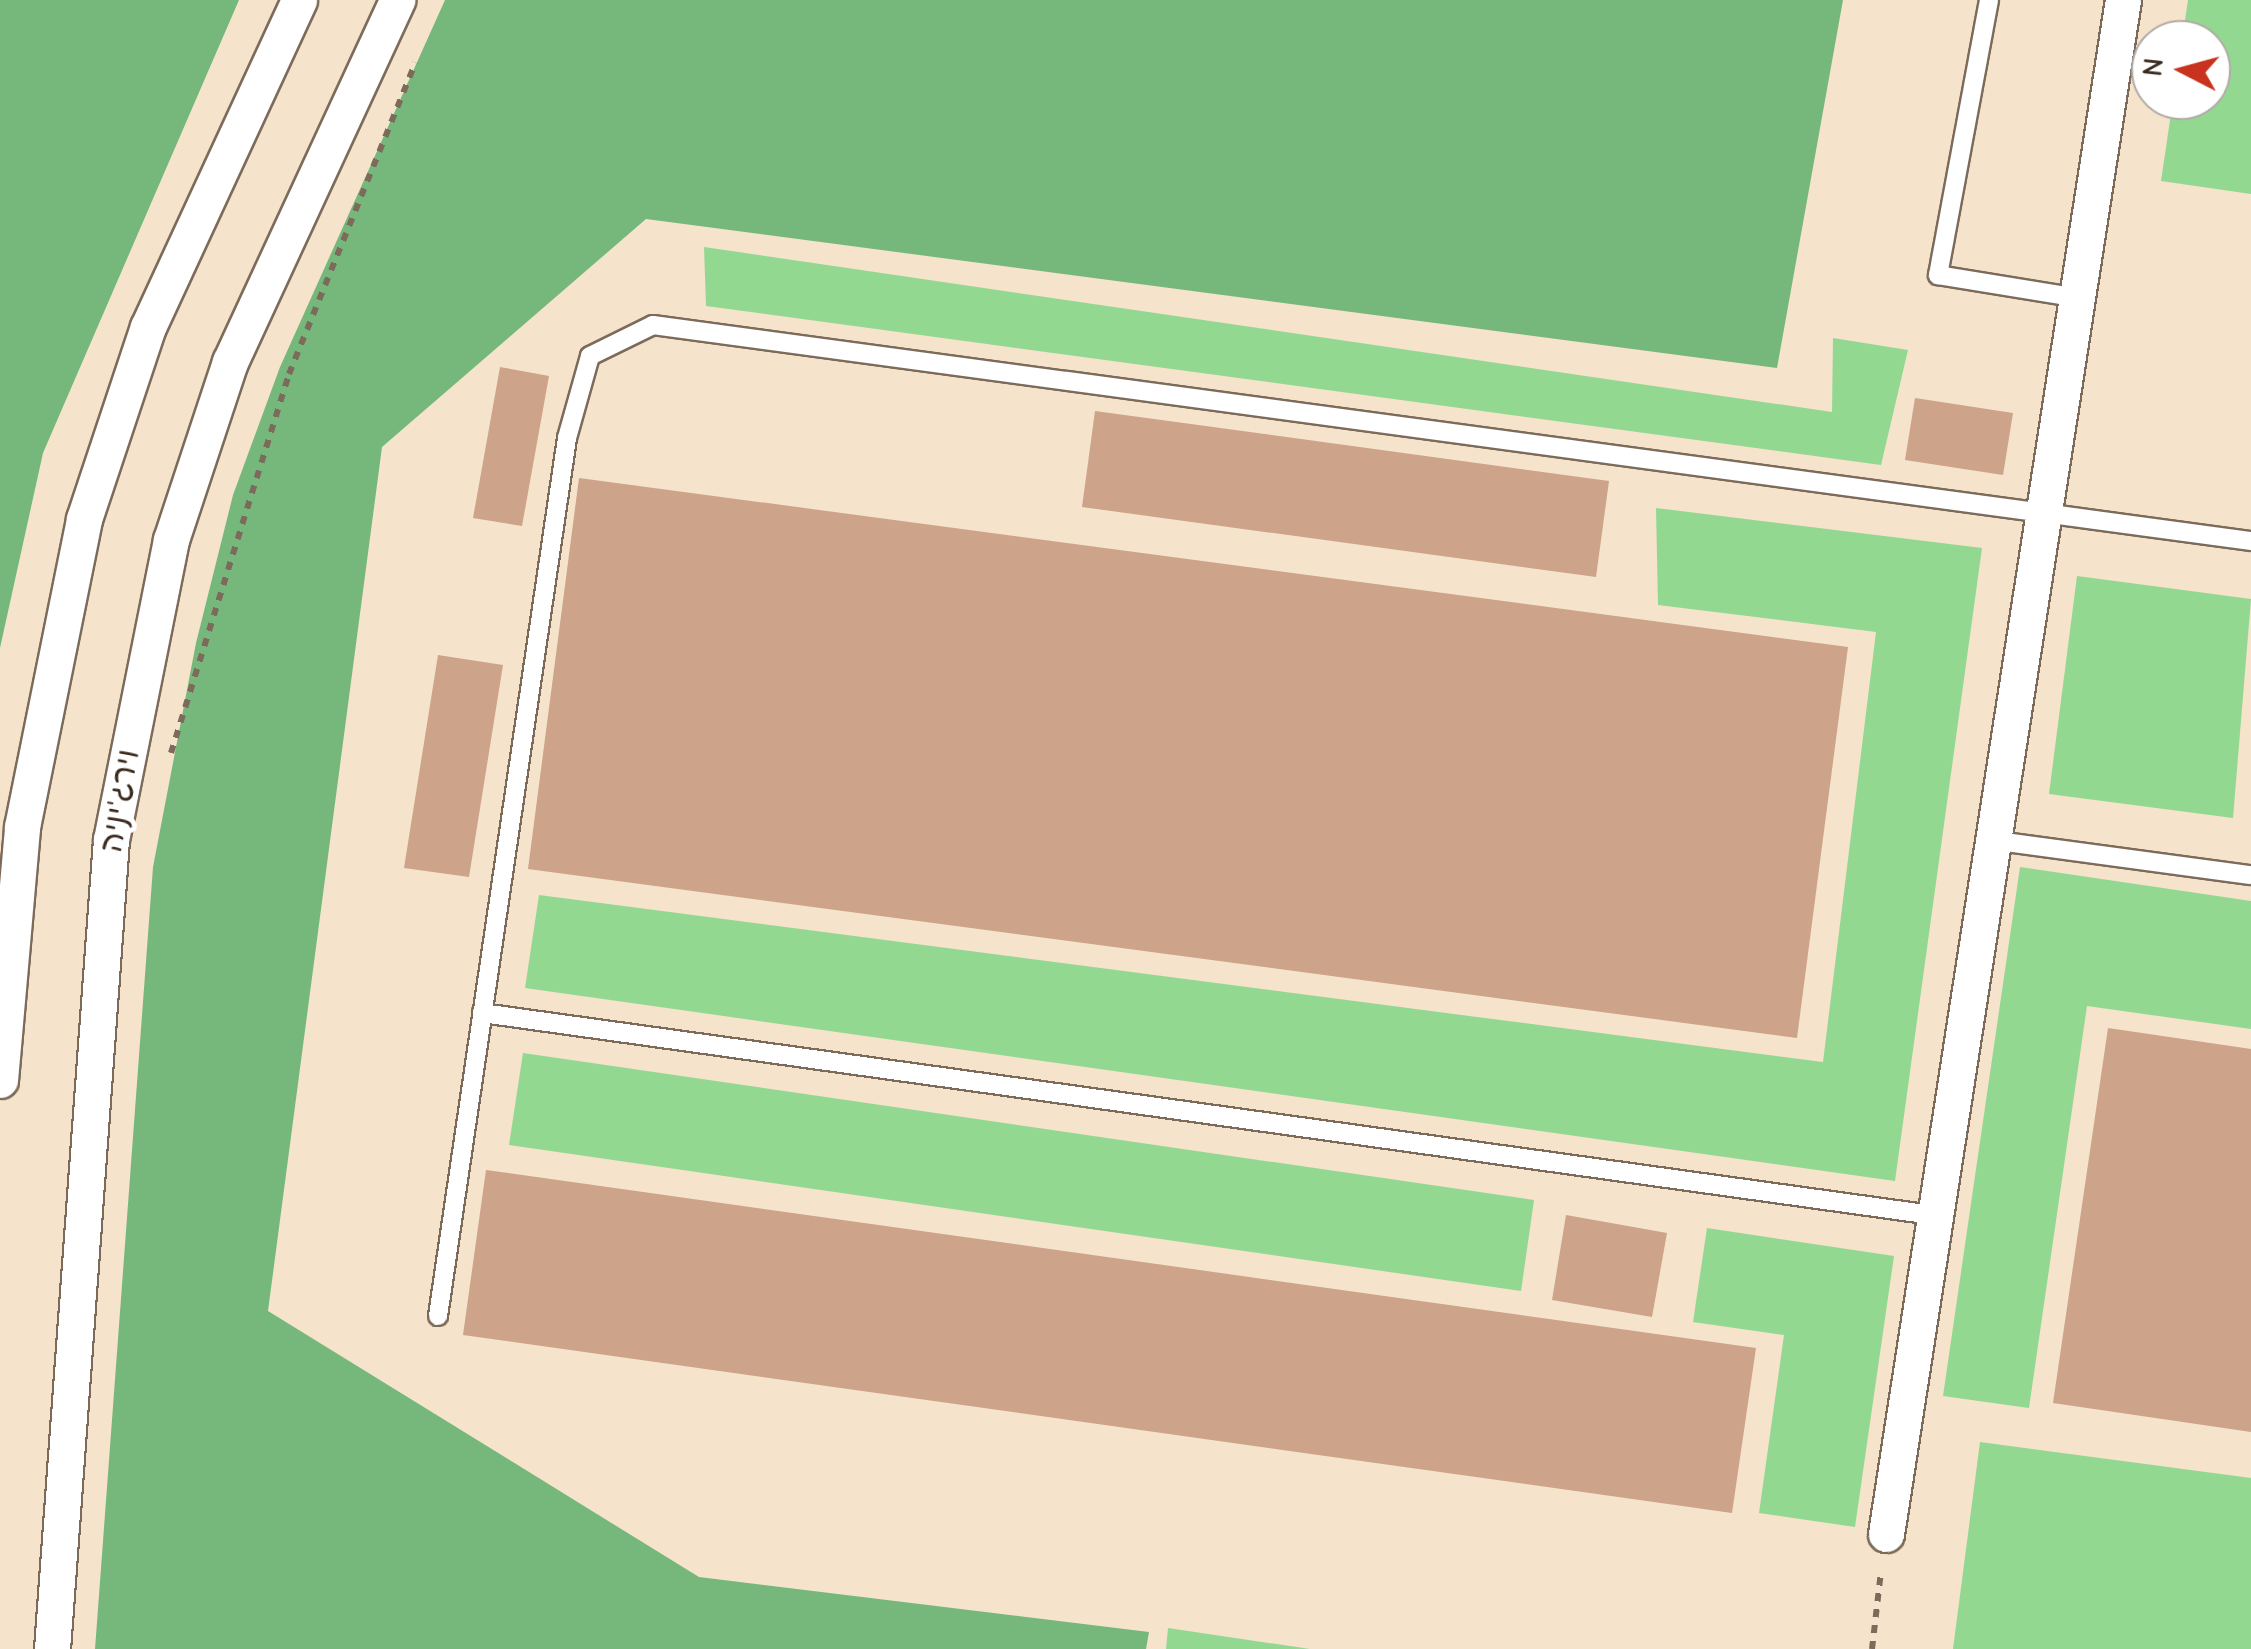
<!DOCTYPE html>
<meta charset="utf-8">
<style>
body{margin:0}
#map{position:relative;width:2251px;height:1649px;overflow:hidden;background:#f5e3cb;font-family:"Comic Neue","Playpen Sans Hebrew",sans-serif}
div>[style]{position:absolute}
.green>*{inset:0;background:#93d891}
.forest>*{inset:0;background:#76b87b}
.building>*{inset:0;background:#cda389}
.path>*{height:6px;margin-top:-3px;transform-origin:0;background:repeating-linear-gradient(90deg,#7c6b5b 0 8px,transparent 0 16px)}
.roads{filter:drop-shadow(2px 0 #7c6b5b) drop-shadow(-2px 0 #7c6b5b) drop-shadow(0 2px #7c6b5b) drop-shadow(0 -2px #7c6b5b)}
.lane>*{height:18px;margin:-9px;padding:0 9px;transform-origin:9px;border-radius:9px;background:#fff}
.street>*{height:35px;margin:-17.5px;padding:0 17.5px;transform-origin:17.5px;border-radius:17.5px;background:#fff}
span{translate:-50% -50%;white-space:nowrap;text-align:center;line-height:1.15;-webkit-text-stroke:10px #fff;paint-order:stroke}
.street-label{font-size:32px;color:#3b2a1e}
.north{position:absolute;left:2131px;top:20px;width:100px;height:100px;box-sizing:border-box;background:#fff;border:2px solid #b1aaa5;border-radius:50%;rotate:276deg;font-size:28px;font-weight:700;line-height:40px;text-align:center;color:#3b2a1e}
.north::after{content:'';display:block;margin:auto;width:35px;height:45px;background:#c8321e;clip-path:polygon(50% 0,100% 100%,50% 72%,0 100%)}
</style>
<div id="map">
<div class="green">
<i style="clip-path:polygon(2188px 0,2251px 0,2251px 194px,2161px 181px,2173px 100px,2211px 100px,2211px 40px,2182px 40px)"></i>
<i style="clip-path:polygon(704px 247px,1832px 412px,1833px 338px,1908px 350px,1881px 465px,706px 306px)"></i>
<i style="clip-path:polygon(1656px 508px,1982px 548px,1895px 1181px,525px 988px,539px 895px,1823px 1062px,1876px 632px,1658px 605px)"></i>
<i style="clip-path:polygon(2077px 576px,2251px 599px,2233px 818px,2049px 794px)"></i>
<i style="clip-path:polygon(2020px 867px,2251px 901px,2251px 1029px,2087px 1006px,2029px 1408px,1943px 1396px)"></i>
<i style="clip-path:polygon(523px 1053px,1534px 1200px,1521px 1291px,509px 1145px)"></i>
<i style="clip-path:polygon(1707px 1228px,1894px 1256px,1855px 1527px,1759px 1513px,1784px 1335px,1693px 1322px)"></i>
<i style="clip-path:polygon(1980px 1442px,2251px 1478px,2251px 1649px,1953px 1649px)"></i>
<i style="clip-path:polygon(1168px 1628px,1310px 1649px,1166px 1649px)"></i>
</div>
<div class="forest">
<i style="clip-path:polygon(0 0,239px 0,43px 453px,0 648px)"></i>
<i style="clip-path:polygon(445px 0,1843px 0,1777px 368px,646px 219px,382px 447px,268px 1311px,699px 1577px,1149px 1632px,1146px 1649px,95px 1649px,153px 867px,196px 643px,233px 495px,280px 367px)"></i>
</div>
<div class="building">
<i style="clip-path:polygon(500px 367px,549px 376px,522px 526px,473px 518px)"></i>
<i style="clip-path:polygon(1915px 398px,2013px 413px,2003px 475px,1905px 460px)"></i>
<i style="clip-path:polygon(1095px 411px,1609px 481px,1596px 577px,1082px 507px)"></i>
<i style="clip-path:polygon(579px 478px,1848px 647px,1797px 1038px,528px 869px)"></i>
<i style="clip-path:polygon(438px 655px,503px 665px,469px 877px,404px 868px)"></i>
<i style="clip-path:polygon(2108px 1028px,2251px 1049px,2251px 1432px,2053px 1403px)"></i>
<i style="clip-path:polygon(486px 1170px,1756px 1348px,1732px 1513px,463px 1335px)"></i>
<i style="clip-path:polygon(1566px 1215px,1667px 1233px,1652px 1317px,1552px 1300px)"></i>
</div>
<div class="path">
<i style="left:171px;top:753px;width:397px;rotate:-72.7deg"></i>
<i style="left:289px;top:374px;width:336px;rotate:-67.9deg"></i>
<i style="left:1872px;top:1649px;width:79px;rotate:-83.4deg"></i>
</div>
<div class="roads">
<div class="lane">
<i style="left:1989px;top:0;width:280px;rotate:100.5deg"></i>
<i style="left:1938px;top:275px;width:136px;rotate:9.3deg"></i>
<i style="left:1991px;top:840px;width:262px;rotate:7.7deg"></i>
<i style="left:482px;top:1013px;width:1465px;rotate:7.93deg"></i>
<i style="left:438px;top:1316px;width:887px;rotate:-81.64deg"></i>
<i style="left:567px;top:438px;width:85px;rotate:-74.3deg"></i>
<i style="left:590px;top:356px;width:70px;rotate:-26.2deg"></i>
<i style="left:653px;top:325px;width:1613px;rotate:7.7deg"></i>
</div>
<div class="street">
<i style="left:0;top:1080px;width:254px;rotate:-85deg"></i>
<i style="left:22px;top:827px;width:314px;rotate:-78.6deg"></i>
<i style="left:84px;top:519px;width:202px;rotate:-71.6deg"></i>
<i style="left:148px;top:327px;width:360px;rotate:-65.2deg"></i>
<i style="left:1886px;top:1534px;width:1552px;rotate:-81.22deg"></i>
<i style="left:52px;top:1649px;width:811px;rotate:-85.83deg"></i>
<i style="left:111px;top:840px;width:306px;rotate:-78.7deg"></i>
<i style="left:171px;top:540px;width:188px;rotate:-71.7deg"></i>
<i style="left:230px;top:362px;width:399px;rotate:-65.2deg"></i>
</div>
</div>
<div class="street-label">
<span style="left:120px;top:801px;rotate:-80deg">וירג'יניה</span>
</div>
<div class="north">N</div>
</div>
